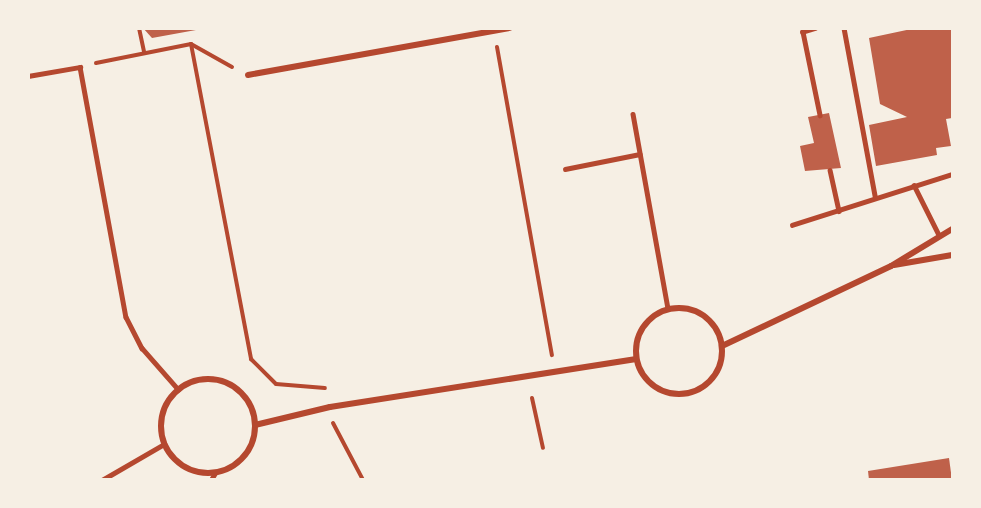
<!DOCTYPE html>
<style>
body{margin:0}
#map{position:relative;width:981px;height:508px;overflow:hidden;background:#f6efe4;font-family:Ubuntu,sans-serif}
div>[style]{position:absolute}
.building>*{inset:0;background:#bf614a}
.path>*{height:4px;margin:-2px;padding:0 2px;transform-origin:2px;border-radius:2px;background:#b5482f}
.service>*{height:4.5px;margin:-2.25px;padding:0 2.25px;transform-origin:2.25px;border-radius:2.25px;background:#b5482f}
.minor>*{height:6px;margin:-3px;padding:0 3px;transform-origin:3px;border-radius:3px;background:#b5482f}
.minor>.ring{margin:-3px;padding:0;box-sizing:content-box;background:none;border:6px solid #b5482f;border-radius:50%}
span{translate:-50% -50%;white-space:nowrap;text-align:center;line-height:1.15;-webkit-text-stroke:4.5px #f6efe4;paint-order:stroke}
.frame{position:absolute;inset:0;border:30px solid #f6efe4;pointer-events:none}
</style>
<div id="map">
<div class="building">
<i style="clip-path:polygon(143px 28px,196px 28px,196px 30px,152px 38px)"></i>
<i style="clip-path:polygon(916px 28px,952px 28px,952px 118px,946px 119px,951px 146px,936px 148px,937px 155px,876px 166px,869px 125px,907px 117px,880px 104px,869px 38px)"></i>
<i style="clip-path:polygon(829px 113px,841px 168px,805px 171px,800px 146px,814px 143px,808px 117px)"></i>
<i style="clip-path:polygon(949px 458px,952px 480px,869px 480px,868px 471px)"></i>
</div>
<div class="path">
<i style="left:139px;top:28px;width:24px;rotate:78deg"></i>
<i style="left:191px;top:44px;width:47px;rotate:29.3deg"></i>
<i style="left:497px;top:47px;width:313px;rotate:79.9deg"></i>
<i style="left:96px;top:63px;width:97px;rotate:-11.3deg"></i>
<i style="left:191px;top:44px;width:321px;rotate:79.2deg"></i>
<i style="left:251px;top:359px;width:35px;rotate:45deg"></i>
<i style="left:276px;top:384px;width:49px;rotate:4.7deg"></i>
<i style="left:532px;top:398px;width:51px;rotate:77.6deg"></i>
<i style="left:333px;top:423px;width:64px;rotate:62.2deg"></i>
</div>
<div class="service">
<i style="left:816px;top:28px;width:14px;rotate:163deg"></i>
<i style="left:803px;top:32px;width:85px;rotate:78.4deg"></i>
<i style="left:844px;top:28px;width:171px;rotate:79.5deg"></i>
<i style="left:28px;top:76px;width:53px;rotate:-9.8deg"></i>
<i style="left:80px;top:67px;width:254px;rotate:79.6deg"></i>
<i style="left:126px;top:317px;width:35px;rotate:63deg"></i>
<i style="left:142px;top:348px;width:55px;rotate:48.7deg"></i>
<i style="left:633px;top:114px;width:198px;rotate:79.8deg"></i>
<i style="left:565px;top:169px;width:76px;rotate:-11.3deg"></i>
<i style="left:830px;top:170px;width:42px;rotate:77.6deg"></i>
<i style="left:914px;top:185px;width:56px;rotate:63.4deg"></i>
<i style="left:792px;top:225px;width:168px;rotate:-17.7deg"></i>
<i style="left:102px;top:480px;width:72px;rotate:-30.1deg"></i>
<i style="left:211px;top:480px;width:8px;rotate:-60deg"></i>
</div>
<div class="minor">
<i style="left:248px;top:75px;width:266px;rotate:-10.2deg"></i>
<i style="left:894px;top:265px;width:59px;rotate:-9.8deg"></i>
<i class="ring" style="left:636px;top:308px;width:80px;height:80px"></i>
<i style="left:722px;top:346px;width:187px;rotate:-25.3deg"></i>
<i style="left:891px;top:266px;width:71px;rotate:-31.2deg"></i>
<i class="ring" style="left:161px;top:379px;width:88px;height:88px"></i>
<i style="left:255px;top:425px;width:77px;rotate:-13.5deg"></i>
<i style="left:330px;top:407px;width:310px;rotate:-8.9deg"></i>
</div>
<div class="frame"></div>
</div>
